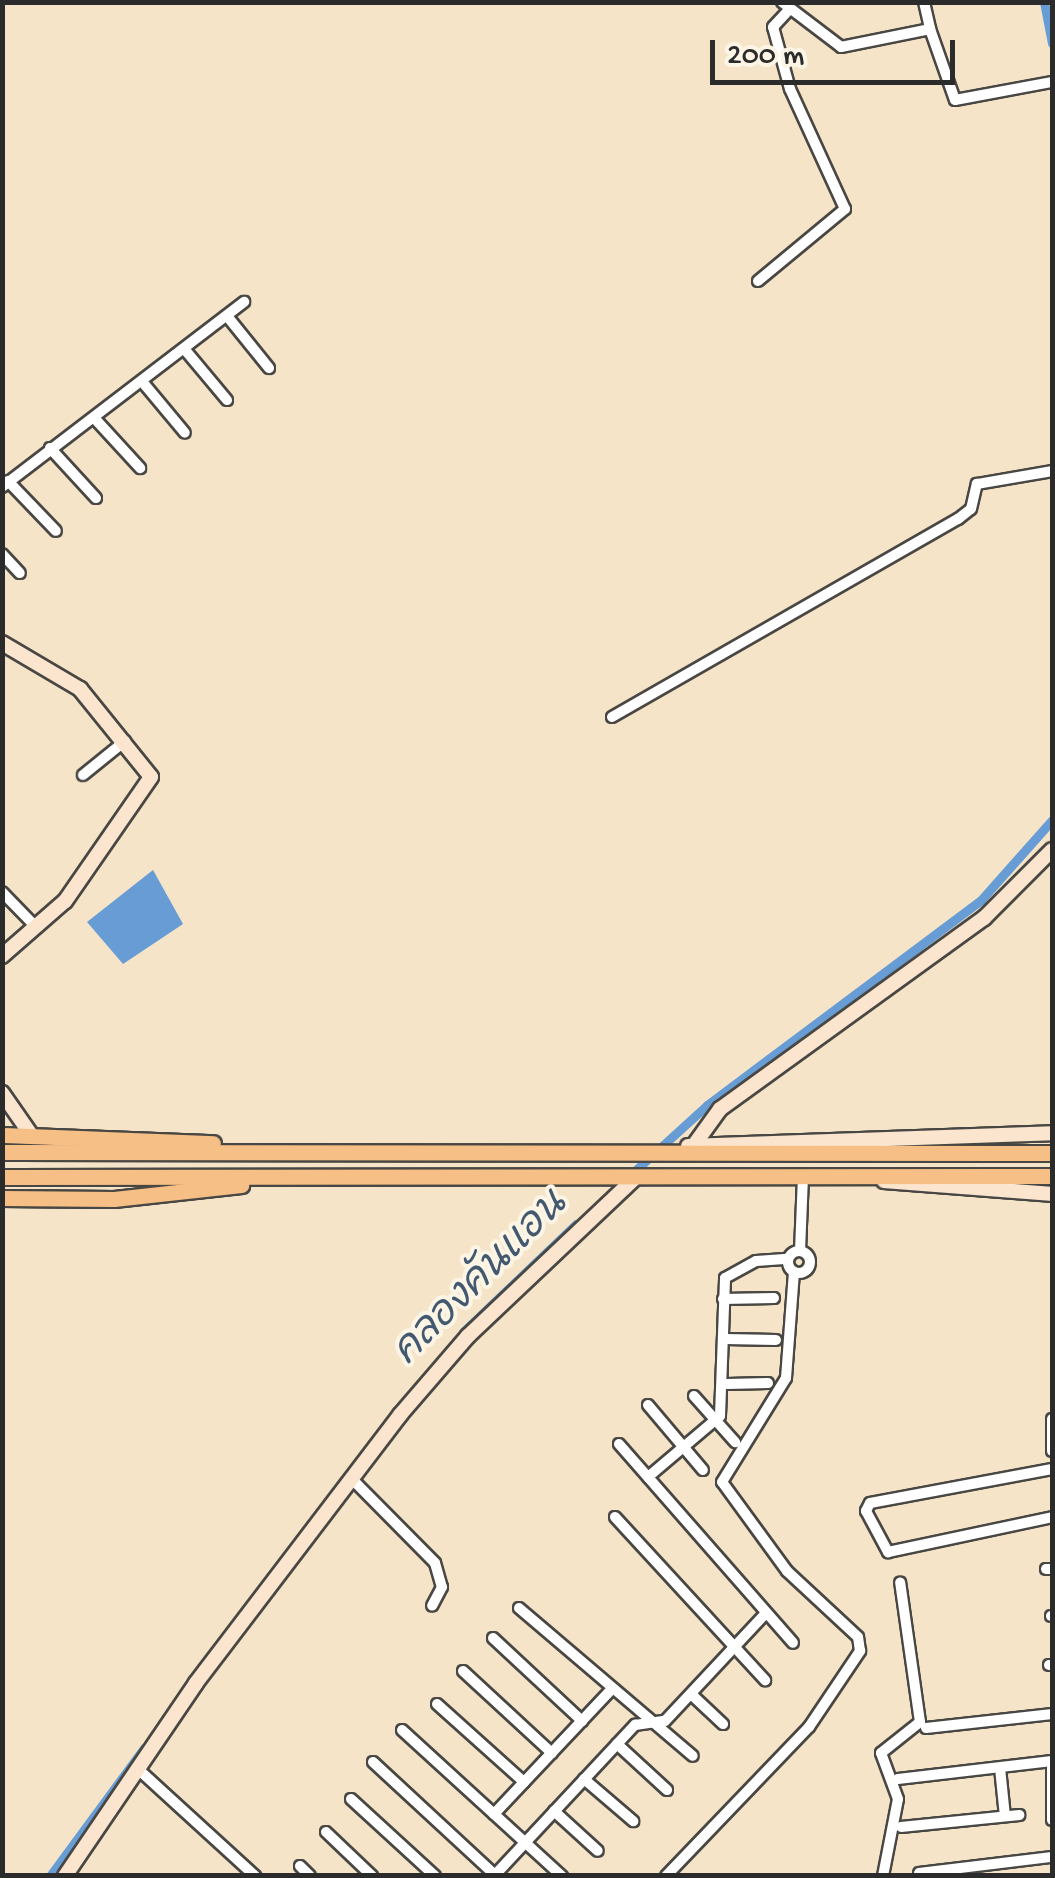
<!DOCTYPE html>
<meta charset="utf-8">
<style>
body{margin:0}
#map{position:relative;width:1055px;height:1878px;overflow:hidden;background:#f5e4c8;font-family:"Gochi Hand","Playpen Sans Thai",sans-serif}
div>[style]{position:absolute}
.water>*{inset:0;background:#679dd4}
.canal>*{height:9px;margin:-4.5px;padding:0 4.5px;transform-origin:4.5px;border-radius:4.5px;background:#679dd4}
.roads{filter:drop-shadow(2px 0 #494743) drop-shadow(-2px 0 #494743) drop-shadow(0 2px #494743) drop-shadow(0 -2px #494743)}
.street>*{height:10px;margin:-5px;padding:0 5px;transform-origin:5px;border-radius:5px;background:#fff}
.street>.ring{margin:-5px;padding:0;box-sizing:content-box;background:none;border:10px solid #fff;border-radius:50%}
.secondary>*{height:14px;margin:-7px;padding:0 7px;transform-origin:7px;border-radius:7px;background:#fbe5cf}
.primary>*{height:15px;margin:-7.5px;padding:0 7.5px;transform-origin:7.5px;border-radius:7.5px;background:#f5bf86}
span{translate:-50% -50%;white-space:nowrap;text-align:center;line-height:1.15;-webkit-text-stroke:8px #fcf5e5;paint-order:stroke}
.water-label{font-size:40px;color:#43596f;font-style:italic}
.frame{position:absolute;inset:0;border:5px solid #2b2b2b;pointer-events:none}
.scale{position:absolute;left:710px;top:40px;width:245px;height:45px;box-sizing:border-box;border:5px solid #2b2b2b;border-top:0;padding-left:12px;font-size:30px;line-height:35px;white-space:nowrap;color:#2b2b2b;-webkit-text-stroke:8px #fcf5e5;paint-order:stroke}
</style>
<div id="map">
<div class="water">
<i style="clip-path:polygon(153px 870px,183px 924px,123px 964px,87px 922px)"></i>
</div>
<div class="canal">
<i style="left:1044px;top:2px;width:42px;rotate:79deg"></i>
<i style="left:628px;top:1177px;width:107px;rotate:-42.3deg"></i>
<i style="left:707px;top:1105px;width:342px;rotate:-36.8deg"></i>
<i style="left:981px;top:900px;width:107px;rotate:-48.4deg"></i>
<i style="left:464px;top:1331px;width:155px;rotate:-43.7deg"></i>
<i style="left:50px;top:1876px;width:159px;rotate:-53.7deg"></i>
</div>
<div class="roads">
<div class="street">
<i style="left:782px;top:2px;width:74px;rotate:37.3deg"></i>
<i style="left:841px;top:47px;width:91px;rotate:-11.4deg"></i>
<i style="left:930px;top:29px;width:75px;rotate:70.6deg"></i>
<i style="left:955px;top:100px;width:99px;rotate:-10.5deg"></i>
<i style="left:924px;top:2px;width:28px;rotate:77deg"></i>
<i style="left:758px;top:281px;width:113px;rotate:-39.6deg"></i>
<i style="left:845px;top:209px;width:132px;rotate:-114.6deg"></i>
<i style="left:790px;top:89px;width:64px;rotate:-105.3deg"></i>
<i style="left:773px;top:27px;width:23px;rotate:-47deg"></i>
<i style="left:227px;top:316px;width:67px;rotate:51.1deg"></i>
<i style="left:186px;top:351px;width:64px;rotate:50.1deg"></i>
<i style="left:145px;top:385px;width:62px;rotate:50.2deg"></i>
<i style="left:97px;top:421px;width:64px;rotate:47.5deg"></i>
<i style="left:50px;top:448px;width:68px;rotate:47.4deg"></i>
<i style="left:8px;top:481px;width:69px;rotate:46.2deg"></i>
<i style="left:2px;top:487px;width:305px;rotate:-37.4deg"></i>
<i style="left:2px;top:554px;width:26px;rotate:47deg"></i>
<i style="left:612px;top:717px;width:399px;rotate:-29.8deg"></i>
<i style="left:958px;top:519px;width:16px;rotate:-38deg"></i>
<i style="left:971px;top:509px;width:26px;rotate:-77deg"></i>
<i style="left:977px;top:484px;width:76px;rotate:-9.8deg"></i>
<i style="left:83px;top:775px;width:54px;rotate:-39deg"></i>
<i style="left:2px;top:892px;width:49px;rotate:45.8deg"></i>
<i class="ring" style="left:788px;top:1251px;width:12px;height:12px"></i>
<i style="left:800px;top:1251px;width:74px;rotate:-87.7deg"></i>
<i style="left:723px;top:1299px;width:51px;rotate:-1.1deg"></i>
<i style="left:726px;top:1339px;width:50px;rotate:1.1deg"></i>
<i style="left:727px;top:1384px;width:41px;rotate:-1.4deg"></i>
<i style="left:694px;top:1396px;width:62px;rotate:48.3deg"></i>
<i style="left:648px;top:1405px;width:85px;rotate:49.8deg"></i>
<i style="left:1052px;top:1419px;width:32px;rotate:90deg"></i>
<i style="left:619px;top:1444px;width:264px;rotate:48.8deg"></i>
<i style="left:1052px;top:1469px;width:185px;rotate:169.4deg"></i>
<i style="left:870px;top:1503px;width:9px;rotate:117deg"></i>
<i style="left:866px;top:1511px;width:47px;rotate:61.8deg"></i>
<i style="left:888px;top:1552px;width:168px;rotate:-12deg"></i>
<i style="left:648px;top:1477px;width:94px;rotate:-40.3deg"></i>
<i style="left:720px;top:1416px;width:138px;rotate:-87.9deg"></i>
<i style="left:725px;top:1278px;width:35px;rotate:-29deg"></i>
<i style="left:756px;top:1261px;width:32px;rotate:-4deg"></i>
<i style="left:352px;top:1479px;width:118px;rotate:45.3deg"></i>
<i style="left:435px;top:1563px;width:25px;rotate:74deg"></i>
<i style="left:442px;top:1587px;width:21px;rotate:118deg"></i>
<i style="left:615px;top:1517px;width:222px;rotate:47.4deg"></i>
<i style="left:1046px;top:1569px;width:6px"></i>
<i style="left:519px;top:1608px;width:228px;rotate:40.4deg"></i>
<i style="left:1051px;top:1616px;width:1px"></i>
<i style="left:493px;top:1638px;width:122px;rotate:43deg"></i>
<i style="left:1049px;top:1665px;width:3px"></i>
<i style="left:463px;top:1671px;width:121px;rotate:42.7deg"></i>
<i style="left:691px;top:1694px;width:44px;rotate:43.2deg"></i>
<i style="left:437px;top:1704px;width:117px;rotate:41.9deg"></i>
<i style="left:926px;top:1728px;width:127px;rotate:-6.3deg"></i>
<i style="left:402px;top:1730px;width:217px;rotate:42.4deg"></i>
<i style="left:617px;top:1744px;width:68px;rotate:42.6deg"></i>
<i style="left:373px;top:1762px;width:168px;rotate:42.8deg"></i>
<i style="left:1000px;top:1768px;width:48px;rotate:84.1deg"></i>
<i style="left:1052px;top:1768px;width:52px;rotate:90deg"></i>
<i style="left:138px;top:1769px;width:159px;rotate:42.4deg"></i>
<i style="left:584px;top:1779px;width:65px;rotate:40.6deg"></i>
<i style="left:898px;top:1779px;width:155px;rotate:-6.7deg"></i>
<i style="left:351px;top:1799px;width:114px;rotate:42.5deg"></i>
<i style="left:554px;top:1811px;width:59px;rotate:42.3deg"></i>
<i style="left:494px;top:1814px;width:169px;rotate:-46.7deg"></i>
<i style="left:901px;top:1827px;width:119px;rotate:-5.8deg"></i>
<i style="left:326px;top:1832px;width:64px;rotate:43.7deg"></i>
<i style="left:300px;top:1866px;width:14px;rotate:45deg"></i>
<i style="left:919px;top:1873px;width:134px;rotate:-6.9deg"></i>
<i style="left:494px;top:1876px;width:207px;rotate:-47deg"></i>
<i style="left:635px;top:1725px;width:30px;rotate:-8deg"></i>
<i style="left:665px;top:1721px;width:148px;rotate:-46.9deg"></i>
<i style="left:666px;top:1876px;width:207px;rotate:-46.2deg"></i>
<i style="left:809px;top:1727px;width:92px;rotate:-56.1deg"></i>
<i style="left:860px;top:1651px;width:14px;rotate:-98deg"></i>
<i style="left:858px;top:1637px;width:97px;rotate:-137.1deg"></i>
<i style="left:787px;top:1571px;width:110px;rotate:-126.1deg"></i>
<i style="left:722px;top:1482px;width:122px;rotate:-58.4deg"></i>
<i style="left:786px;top:1378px;width:106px;rotate:-85.7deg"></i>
<i style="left:883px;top:1876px;width:78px;rotate:-79deg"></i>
<i style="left:898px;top:1799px;width:49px;rotate:-110.3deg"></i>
<i style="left:881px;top:1753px;width:50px;rotate:-38.5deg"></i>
<i style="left:920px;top:1722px;width:141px;rotate:-98.1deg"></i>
</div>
<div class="secondary">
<i style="left:2px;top:643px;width:91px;rotate:30.5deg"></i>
<i style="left:80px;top:689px;width:113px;rotate:51.1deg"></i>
<i style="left:151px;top:777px;width:151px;rotate:124.7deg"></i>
<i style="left:65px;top:901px;width:84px;rotate:138.9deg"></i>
<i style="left:2px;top:1093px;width:52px;rotate:55.1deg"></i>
<i style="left:688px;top:1146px;width:364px;rotate:-2deg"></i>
<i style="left:689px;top:1152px;width:53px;rotate:-54.2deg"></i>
<i style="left:720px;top:1109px;width:326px;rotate:-35.9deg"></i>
<i style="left:984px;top:918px;width:96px;rotate:-45deg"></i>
<i style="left:884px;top:1181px;width:169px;rotate:4.4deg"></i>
<i style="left:65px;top:1876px;width:233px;rotate:-55.8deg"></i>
<i style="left:196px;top:1683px;width:337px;rotate:-52.7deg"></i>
<i style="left:400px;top:1415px;width:104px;rotate:-49.3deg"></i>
<i style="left:468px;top:1336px;width:230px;rotate:-43.4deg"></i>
</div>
<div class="primary">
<i style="left:2px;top:1135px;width:211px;rotate:2.2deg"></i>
<i style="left:2px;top:1152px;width:1050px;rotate:0.05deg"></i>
<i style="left:2px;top:1177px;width:1050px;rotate:-0.05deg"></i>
<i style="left:2px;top:1198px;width:112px;rotate:0.5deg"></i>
<i style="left:114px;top:1199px;width:128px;rotate:-6.3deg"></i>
</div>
</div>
<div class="water-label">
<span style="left:482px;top:1280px;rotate:-45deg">คลองคันแอน</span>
</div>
<div class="frame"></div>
<div class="scale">200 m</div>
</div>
